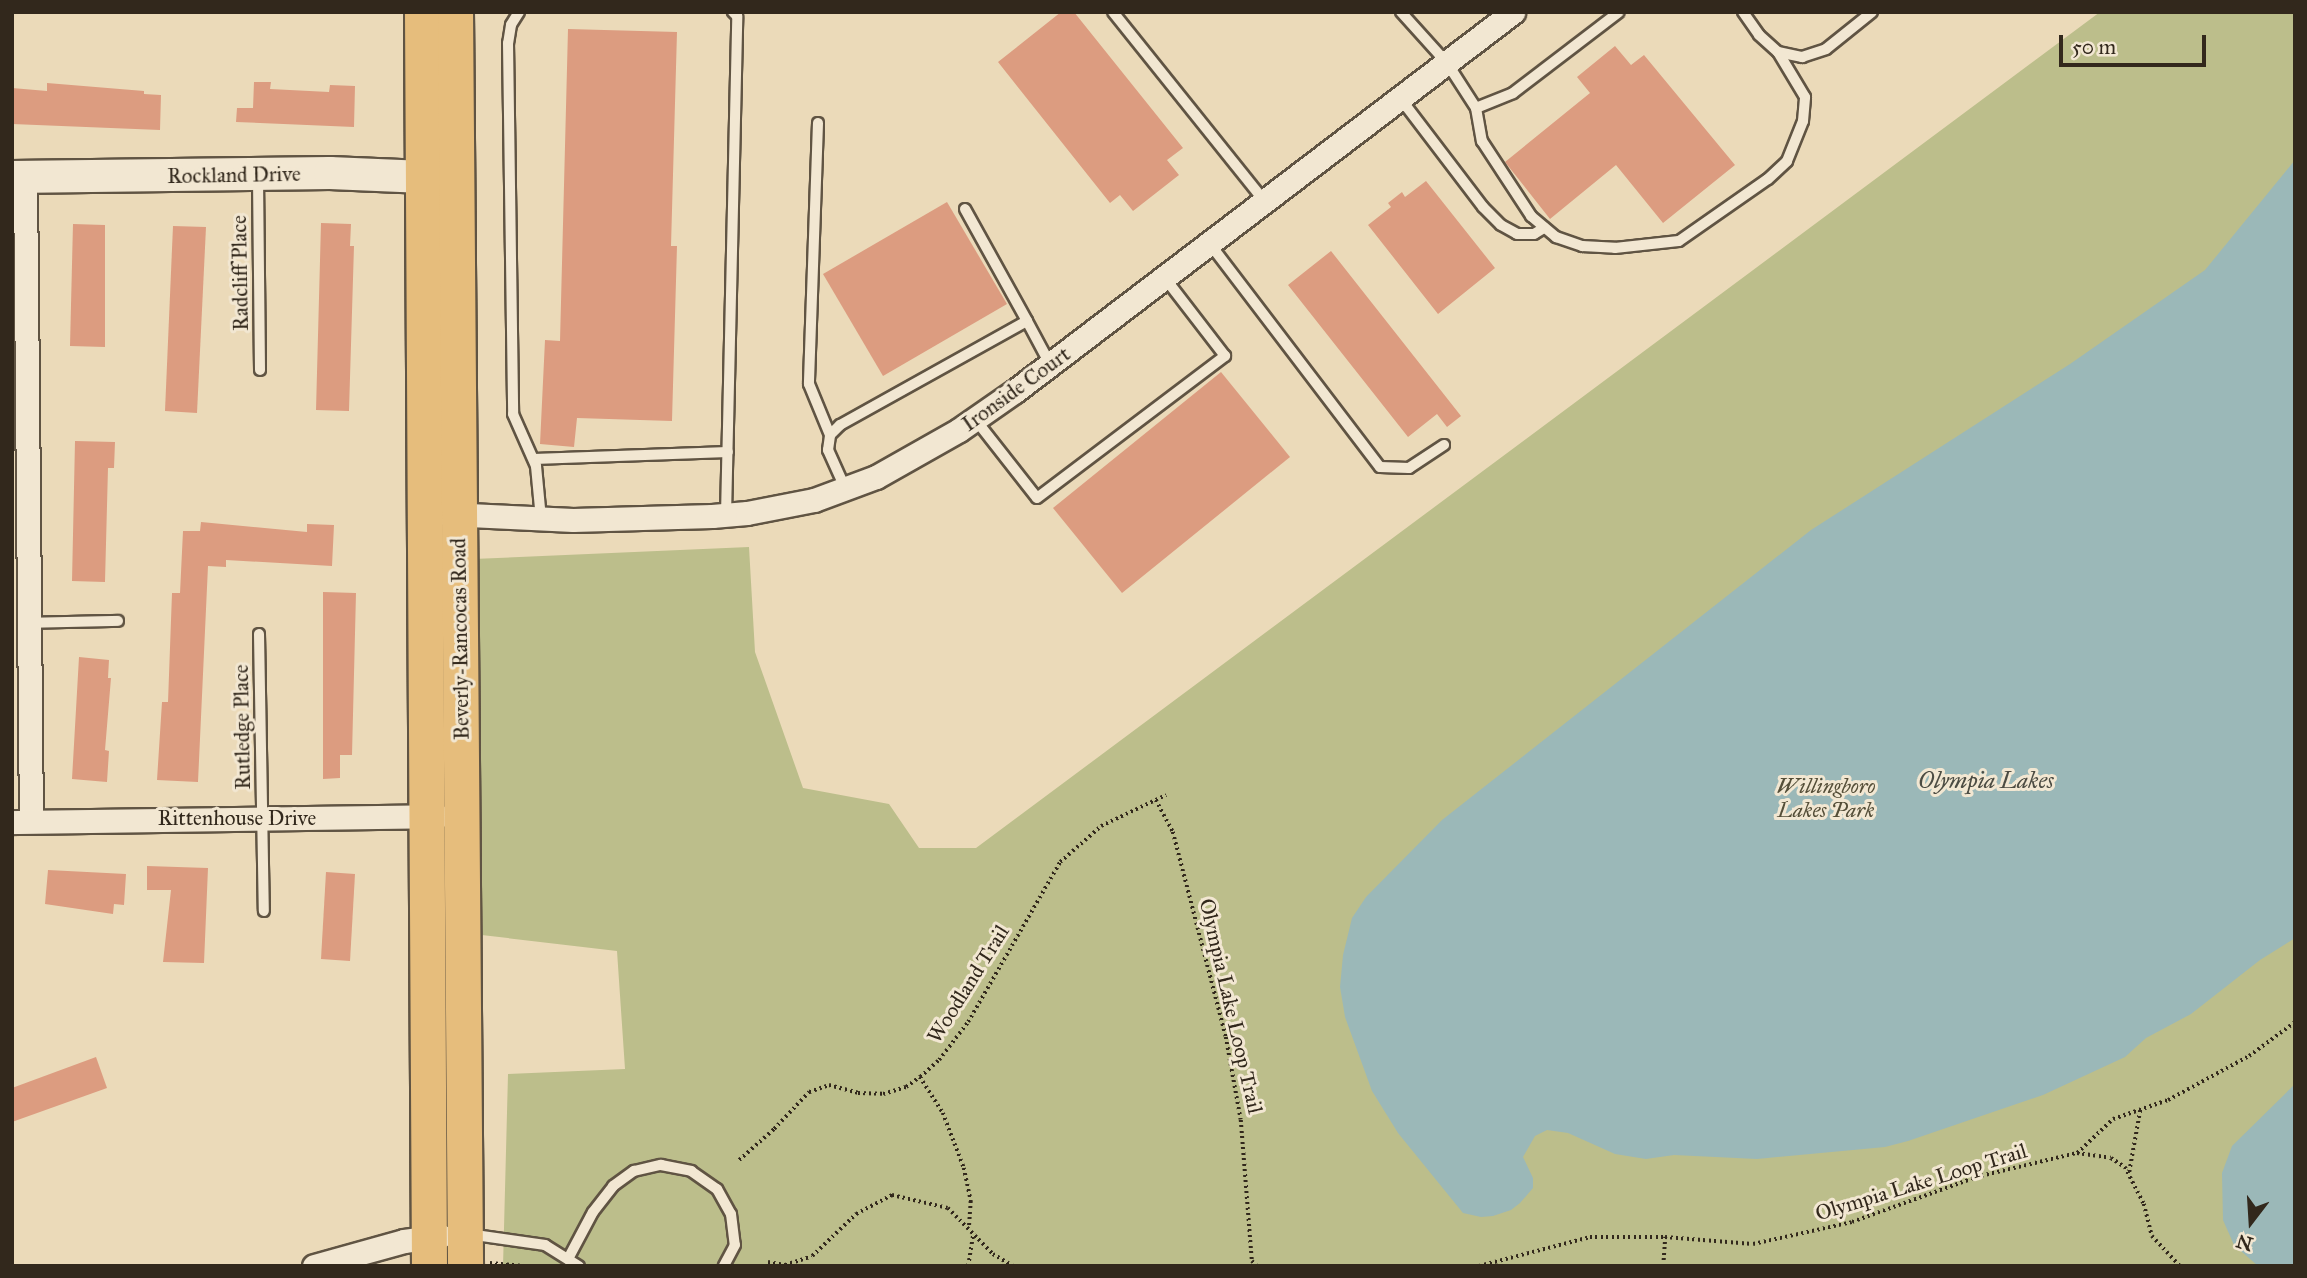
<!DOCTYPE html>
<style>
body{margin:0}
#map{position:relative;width:2307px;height:1278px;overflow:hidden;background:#ebdab9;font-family:"IM FELL Great Primer",serif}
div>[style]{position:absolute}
.green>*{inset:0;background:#bcbe8b}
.water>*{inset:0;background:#9bb8b8}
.building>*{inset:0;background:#dc9c80}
.path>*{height:3.5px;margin-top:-1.75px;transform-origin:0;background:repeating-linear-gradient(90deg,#32281c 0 2px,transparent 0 5.5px)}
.roads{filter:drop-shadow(2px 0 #605443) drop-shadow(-2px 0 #605443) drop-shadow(0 2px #605443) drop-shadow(0 -2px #605443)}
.lane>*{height:10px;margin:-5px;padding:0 5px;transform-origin:5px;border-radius:5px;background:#f2e7d2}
.street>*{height:23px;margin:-11.5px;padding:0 11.5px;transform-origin:11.5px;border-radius:11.5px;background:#f2e7d2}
.secondary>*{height:32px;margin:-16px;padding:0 16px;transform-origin:16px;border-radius:16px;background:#f2e7d2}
.primary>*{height:35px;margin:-17.5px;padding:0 17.5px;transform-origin:17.5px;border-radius:17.5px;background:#e6bd7c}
span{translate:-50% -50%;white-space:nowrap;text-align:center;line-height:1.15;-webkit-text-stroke:6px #f2e7d2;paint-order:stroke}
.street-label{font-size:21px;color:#32281c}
.park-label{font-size:21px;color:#544e38;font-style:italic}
.water-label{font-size:23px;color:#4c4c43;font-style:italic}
.frame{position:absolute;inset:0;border:14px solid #32281c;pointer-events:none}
.north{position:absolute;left:2216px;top:1187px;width:70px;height:70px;-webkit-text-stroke:5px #f2e7d2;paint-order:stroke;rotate:197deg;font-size:19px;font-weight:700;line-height:28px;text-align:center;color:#32281c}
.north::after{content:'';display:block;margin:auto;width:24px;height:32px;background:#32281c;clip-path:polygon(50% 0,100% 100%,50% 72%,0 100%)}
.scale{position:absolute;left:2059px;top:35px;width:147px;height:32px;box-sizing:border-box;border:4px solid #32281c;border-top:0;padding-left:9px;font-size:21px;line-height:24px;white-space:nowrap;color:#32281c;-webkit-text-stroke:5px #f2e7d2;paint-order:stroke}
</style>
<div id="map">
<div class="green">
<i style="clip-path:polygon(2100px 12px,2295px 12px,2295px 1266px,503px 1266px,508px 1074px,625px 1069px,617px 951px,473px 934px,473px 559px,749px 547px,755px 652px,803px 788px,889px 804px,919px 848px,976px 848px)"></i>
</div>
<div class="water">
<i style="clip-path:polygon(2295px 160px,2295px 938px,2260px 960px,2191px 1014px,2146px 1038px,2125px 1057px,2043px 1095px,1908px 1141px,1885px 1147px,1757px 1159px,1674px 1155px,1646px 1159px,1615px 1154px,1568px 1133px,1547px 1130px,1535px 1136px,1523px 1157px,1533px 1178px,1533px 1188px,1520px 1203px,1511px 1210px,1493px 1216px,1481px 1217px,1463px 1213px,1398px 1133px,1372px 1091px,1345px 1017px,1340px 987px,1343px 955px,1352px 918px,1366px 897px,1442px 820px,1811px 530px,2070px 364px,2205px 270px)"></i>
<i style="clip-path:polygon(2295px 1084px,2295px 1266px,2258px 1266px,2234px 1245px,2223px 1220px,2222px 1173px,2232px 1146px)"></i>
</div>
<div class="building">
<i style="clip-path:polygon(1061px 12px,1074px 12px,1183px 148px,1167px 160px,1179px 175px,1133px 211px,1120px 195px,1110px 203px,998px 62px)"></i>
<i style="clip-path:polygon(568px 29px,677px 32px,671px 246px,677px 246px,672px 421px,577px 418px,574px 447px,540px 444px,545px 340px,560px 341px)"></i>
<i style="clip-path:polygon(1615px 46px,1631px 65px,1644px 55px,1735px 165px,1663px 223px,1616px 165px,1550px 219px,1505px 162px,1590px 93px,1577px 77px)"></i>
<i style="clip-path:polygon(254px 82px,271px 82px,270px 89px,329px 92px,330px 85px,355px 86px,354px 127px,236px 122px,237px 108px,253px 108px)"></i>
<i style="clip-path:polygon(47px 83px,144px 91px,144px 94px,161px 95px,160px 130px,12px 124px,12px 88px,47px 91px)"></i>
<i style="clip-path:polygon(1426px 181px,1495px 268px,1438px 314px,1368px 225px,1391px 207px,1388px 203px,1402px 192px,1405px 197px)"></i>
<i style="clip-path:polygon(947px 202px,1007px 304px,883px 376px,823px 274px)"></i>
<i style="clip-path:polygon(321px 223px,351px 224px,350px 246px,354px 246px,349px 411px,316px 410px)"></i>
<i style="clip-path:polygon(73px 224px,105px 225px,105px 347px,70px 346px)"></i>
<i style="clip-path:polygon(173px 226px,206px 227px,197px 413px,165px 411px)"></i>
<i style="clip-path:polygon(1331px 251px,1461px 416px,1447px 427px,1437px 414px,1408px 437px,1288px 285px)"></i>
<i style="clip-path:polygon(1221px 372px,1290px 457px,1122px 593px,1053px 508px)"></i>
<i style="clip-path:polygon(75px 441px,115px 442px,114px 468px,108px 468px,105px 582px,72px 581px)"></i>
<i style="clip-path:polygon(201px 522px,307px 532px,307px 524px,334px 525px,332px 566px,226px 560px,226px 567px,208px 566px,198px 782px,157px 780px,162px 702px,168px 702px,172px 593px,180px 593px,183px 531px,200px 531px)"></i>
<i style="clip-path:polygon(323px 592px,356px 593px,352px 755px,340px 755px,340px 778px,323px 779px)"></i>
<i style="clip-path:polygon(79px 657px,109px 660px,108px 678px,111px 678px,105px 750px,109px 751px,107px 782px,72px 779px)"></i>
<i style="clip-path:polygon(147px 866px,208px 868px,204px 963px,163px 962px,171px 890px,147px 890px)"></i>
<i style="clip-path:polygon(48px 870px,126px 874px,124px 905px,114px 904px,113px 914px,45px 904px)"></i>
<i style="clip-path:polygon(326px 872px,355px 874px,350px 961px,321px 959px)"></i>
<i style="clip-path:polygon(96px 1057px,107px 1088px,12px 1122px,12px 1088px)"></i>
</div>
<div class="path">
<i style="left:1156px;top:800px;width:36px;rotate:62deg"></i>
<i style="left:1173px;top:832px;width:212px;rotate:75.5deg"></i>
<i style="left:1226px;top:1037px;width:84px;rotate:79.8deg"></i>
<i style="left:1241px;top:1120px;width:141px;rotate:85.5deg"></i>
<i style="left:1252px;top:1261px;width:7px;rotate:45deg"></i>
<i style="left:920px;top:1077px;width:43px;rotate:57.4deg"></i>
<i style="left:943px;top:1113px;width:59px;rotate:69.1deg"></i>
<i style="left:964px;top:1168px;width:34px;rotate:78deg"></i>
<i style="left:971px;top:1201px;width:26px;rotate:94deg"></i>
<i style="left:2077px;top:1153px;width:34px;rotate:8deg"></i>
<i style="left:2111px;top:1158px;width:17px;rotate:33deg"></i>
<i style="left:2125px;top:1167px;width:42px;rotate:62.8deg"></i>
<i style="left:2144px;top:1204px;width:33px;rotate:76deg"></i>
<i style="left:2152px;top:1236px;width:41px;rotate:47deg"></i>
<i style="left:739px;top:1160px;width:47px;rotate:-41.5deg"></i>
<i style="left:774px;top:1129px;width:51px;rotate:-46.6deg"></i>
<i style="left:809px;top:1092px;width:21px;rotate:-19deg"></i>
<i style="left:829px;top:1085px;width:30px;rotate:15deg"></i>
<i style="left:858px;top:1093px;width:25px;rotate:2deg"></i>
<i style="left:883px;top:1094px;width:24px;rotate:-17deg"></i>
<i style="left:906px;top:1087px;width:17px;rotate:-36deg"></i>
<i style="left:920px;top:1077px;width:25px;rotate:-42deg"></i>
<i style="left:939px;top:1060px;width:48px;rotate:-52.7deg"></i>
<i style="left:968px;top:1022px;width:185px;rotate:-60.1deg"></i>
<i style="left:1060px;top:862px;width:55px;rotate:-41.3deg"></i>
<i style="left:1101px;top:826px;width:72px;rotate:-25.5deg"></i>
<i style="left:2129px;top:1172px;width:63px;rotate:-79.9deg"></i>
<i style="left:768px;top:1262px;width:17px;rotate:10deg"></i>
<i style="left:785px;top:1265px;width:28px;rotate:-18deg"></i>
<i style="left:812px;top:1256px;width:61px;rotate:-43.7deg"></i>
<i style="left:856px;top:1214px;width:41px;rotate:-27.8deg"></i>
<i style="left:892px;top:1195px;width:57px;rotate:13.1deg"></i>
<i style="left:948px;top:1208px;width:64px;rotate:45.6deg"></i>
<i style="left:993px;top:1254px;width:23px;rotate:31deg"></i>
<i style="left:490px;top:1263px;width:36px;rotate:5deg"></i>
<i style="left:968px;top:1266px;width:33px;rotate:-81deg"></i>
<i style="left:1479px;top:1266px;width:115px;rotate:-14.6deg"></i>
<i style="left:1590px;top:1237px;width:75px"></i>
<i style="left:1665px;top:1237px;width:88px;rotate:4.5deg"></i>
<i style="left:1753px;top:1244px;width:101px;rotate:-12.5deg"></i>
<i style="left:1852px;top:1222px;width:132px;rotate:-19.9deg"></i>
<i style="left:1976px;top:1177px;width:104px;rotate:-13.4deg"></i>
<i style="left:2077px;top:1153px;width:50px;rotate:-43.4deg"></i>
<i style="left:2113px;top:1119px;width:58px;rotate:-19.1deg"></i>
<i style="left:2168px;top:1100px;width:92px;rotate:-28.5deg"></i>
<i style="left:2249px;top:1056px;width:57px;rotate:-36.5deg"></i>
<i style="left:1663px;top:1266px;width:29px;rotate:-86deg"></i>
</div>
<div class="roads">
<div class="lane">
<i style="left:519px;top:12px;width:15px;rotate:122deg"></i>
<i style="left:511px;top:25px;width:18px;rotate:99deg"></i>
<i style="left:508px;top:43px;width:371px;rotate:89.2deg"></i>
<i style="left:513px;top:414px;width:57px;rotate:66.1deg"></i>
<i style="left:536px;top:466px;width:53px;rotate:84.6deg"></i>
<i style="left:1113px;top:12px;width:243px;rotate:51.3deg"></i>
<i style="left:1401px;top:12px;width:69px;rotate:48deg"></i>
<i style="left:1447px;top:63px;width:54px;rotate:57.2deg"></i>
<i style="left:1476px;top:108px;width:34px;rotate:80deg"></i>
<i style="left:1482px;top:141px;width:90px;rotate:56.8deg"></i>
<i style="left:1531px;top:216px;width:33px;rotate:40deg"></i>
<i style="left:1556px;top:237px;width:28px;rotate:19deg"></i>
<i style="left:1582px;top:246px;width:33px;rotate:3deg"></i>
<i style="left:1615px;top:248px;width:64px;rotate:-6.2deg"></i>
<i style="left:1679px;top:241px;width:108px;rotate:-34.9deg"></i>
<i style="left:1768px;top:179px;width:26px;rotate:-43deg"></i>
<i style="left:1787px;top:161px;width:43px;rotate:-68.2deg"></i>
<i style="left:1803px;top:121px;width:24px;rotate:-85deg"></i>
<i style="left:1805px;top:97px;width:52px;rotate:-121deg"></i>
<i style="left:1743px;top:12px;width:28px;rotate:55deg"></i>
<i style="left:1759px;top:35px;width:25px;rotate:42deg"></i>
<i style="left:1778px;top:52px;width:25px;rotate:12deg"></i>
<i style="left:1802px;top:57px;width:25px;rotate:-18deg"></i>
<i style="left:1826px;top:49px;width:59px;rotate:-38.8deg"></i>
<i style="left:1400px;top:98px;width:137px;rotate:52.7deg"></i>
<i style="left:1483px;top:207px;width:25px;rotate:45deg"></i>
<i style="left:1501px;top:225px;width:18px;rotate:29deg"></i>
<i style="left:1517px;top:234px;width:17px"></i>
<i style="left:1534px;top:234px;width:12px;rotate:-31deg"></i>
<i style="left:1476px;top:108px;width:40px;rotate:-22deg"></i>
<i style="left:1513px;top:93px;width:133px;rotate:-37.4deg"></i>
<i style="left:818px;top:123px;width:261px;rotate:92deg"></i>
<i style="left:809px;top:384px;width:55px;rotate:67.6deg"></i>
<i style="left:258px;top:178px;width:192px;rotate:89.4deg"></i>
<i style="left:965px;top:209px;width:128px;rotate:61deg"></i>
<i style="left:1210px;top:244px;width:280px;rotate:52.7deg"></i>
<i style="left:1380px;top:467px;width:29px;rotate:2deg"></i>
<i style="left:1409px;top:468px;width:42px;rotate:-33.3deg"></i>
<i style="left:975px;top:419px;width:100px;rotate:51.9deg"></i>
<i style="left:1037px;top:498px;width:236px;rotate:-37.1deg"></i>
<i style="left:1225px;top:356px;width:98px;rotate:-127.6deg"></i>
<i style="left:534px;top:459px;width:194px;rotate:-2.1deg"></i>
<i style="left:846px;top:490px;width:44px;rotate:-114.2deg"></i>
<i style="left:828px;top:450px;width:15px;rotate:-82deg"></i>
<i style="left:830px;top:435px;width:14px;rotate:-45deg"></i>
<i style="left:840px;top:425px;width:214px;rotate:-29.1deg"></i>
<i style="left:1027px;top:321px;width:49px;rotate:61.9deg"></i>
<i style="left:726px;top:515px;width:499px;rotate:-88.7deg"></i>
<i style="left:737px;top:16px;width:6px;rotate:-135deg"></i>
<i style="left:27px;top:623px;width:91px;rotate:-1.3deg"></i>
<i style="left:259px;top:634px;width:277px;rotate:89deg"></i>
<i style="left:468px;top:1234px;width:78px;rotate:8.1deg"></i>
<i style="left:545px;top:1245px;width:40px;rotate:32deg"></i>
<i style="left:568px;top:1259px;width:53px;rotate:-62deg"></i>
<i style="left:593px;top:1212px;width:33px;rotate:-52deg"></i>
<i style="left:613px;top:1186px;width:26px;rotate:-36deg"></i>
<i style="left:634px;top:1171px;width:28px;rotate:-13deg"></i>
<i style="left:661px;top:1165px;width:31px;rotate:11deg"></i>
<i style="left:691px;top:1171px;width:32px;rotate:35deg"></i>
<i style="left:717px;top:1189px;width:29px;rotate:61deg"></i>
<i style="left:731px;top:1214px;width:31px;rotate:83deg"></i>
<i style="left:735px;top:1245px;width:24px;rotate:118deg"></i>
</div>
<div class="street">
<i style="left:25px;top:177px;width:643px;rotate:89.47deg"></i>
<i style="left:448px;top:514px;width:125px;rotate:2.7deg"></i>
<i style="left:573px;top:520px;width:139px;rotate:-1.6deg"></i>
<i style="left:712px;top:516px;width:35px;rotate:-5deg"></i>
<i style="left:747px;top:513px;width:68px;rotate:-11deg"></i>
<i style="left:814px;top:500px;width:66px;rotate:-20.4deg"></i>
<i style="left:876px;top:477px;width:95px;rotate:-29.5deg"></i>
<i style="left:959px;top:430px;width:68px;rotate:-34.9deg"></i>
<i style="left:1015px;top:391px;width:626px;rotate:-37.27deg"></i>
<i style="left:12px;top:822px;width:426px;rotate:-0.8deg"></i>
<i style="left:314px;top:1266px;width:93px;rotate:-15.5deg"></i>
<i style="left:404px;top:1241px;width:37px;rotate:-8deg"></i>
</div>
<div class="secondary">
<i style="left:12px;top:177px;width:318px;rotate:-0.7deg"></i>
<i style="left:330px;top:173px;width:118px;rotate:2.4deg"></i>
</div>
<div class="primary">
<i style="left:422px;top:12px;width:1254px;rotate:89.68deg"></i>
<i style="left:455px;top:12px;width:1254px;rotate:89.54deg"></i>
</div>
</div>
<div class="street-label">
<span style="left:234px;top:175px;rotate:-1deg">Rockland Drive</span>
<span style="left:240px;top:273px;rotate:-91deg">Radcliff Place</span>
<span style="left:1016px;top:389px;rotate:-36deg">Ironside Court</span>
<span style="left:460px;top:639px;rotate:-91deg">Beverly-Rancocas Road</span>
<span style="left:242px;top:727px;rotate:-91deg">Rutledge Place</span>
<span style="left:237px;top:818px">Rittenhouse Drive</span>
<span style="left:968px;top:984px;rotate:-58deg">Woodland Trail</span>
<span style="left:1231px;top:1006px;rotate:77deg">Olympia Lake Loop Trail</span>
<span style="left:1921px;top:1182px;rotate:-17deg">Olympia Lake Loop Trail</span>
</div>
<div class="park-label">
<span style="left:1826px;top:798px">Willingboro<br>Lakes Park</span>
</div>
<div class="water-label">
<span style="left:1986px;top:780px">Olympia Lakes</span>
</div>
<div class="frame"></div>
<div class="north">N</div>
<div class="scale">50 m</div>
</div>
